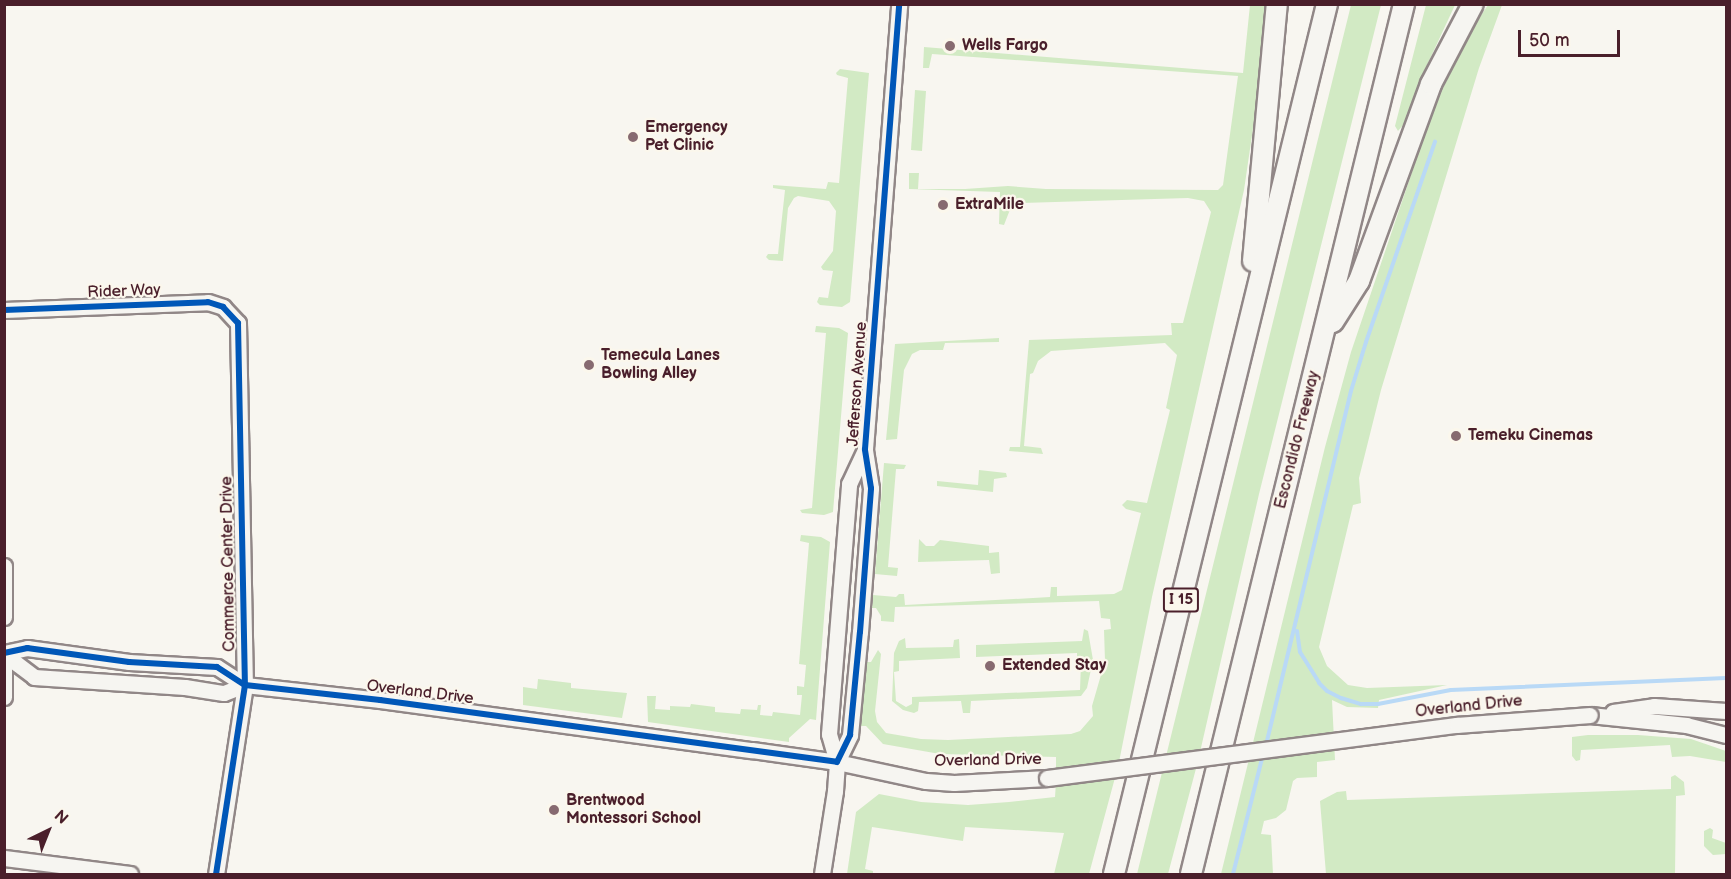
<!DOCTYPE html>
<style>
body{margin:0}
#map{position:relative;width:1731px;height:879px;overflow:hidden;background:#f8f6f0;font-family:"Balsamiq Sans",sans-serif}
div>[style]{position:absolute}
.green>*{inset:0;background:#d2eac4}
.stream>*{height:4px;margin:-2px;padding:0 2px;transform-origin:2px;border-radius:2px;background:#b9d9f6}
.roads{filter:drop-shadow(2px 0 #918787) drop-shadow(-2px 0 #918787) drop-shadow(0 2px #918787) drop-shadow(0 -2px #918787)}
.secondary>*{height:15px;margin:-7.5px;padding:0 7.5px;transform-origin:7.5px;border-radius:7.5px;background:#f6f5f1}
.highway>*{height:20px;margin:-10px;padding:0 10px;transform-origin:10px;border-radius:10px;background:#f6f5f1}
.bridges{filter:drop-shadow(2px 0 #918787) drop-shadow(-2px 0 #918787) drop-shadow(0 2px #918787) drop-shadow(0 -2px #918787)}
.secondary-bridge>*{height:15px;margin:-7.5px;padding:0 7.5px;transform-origin:7.5px;border-radius:7.5px;background:#f6f5f1}
.cycleway>*{height:6px;margin:-3px;padding:0 3px;transform-origin:3px;border-radius:3px;background:#0057b8}
.dots>*{width:16px;height:16px;translate:-50% -50%;box-sizing:border-box;border:3px solid #fbf7ec;border-radius:50%}
span{translate:-50% -50%;white-space:nowrap;text-align:center;line-height:1.15;-webkit-text-stroke:4.5px #fbf7ec;paint-order:stroke}
.shield-label span{padding:2px 4px;background:#fbf7ec;border:2px solid;border-radius:4px;-webkit-text-stroke-width:0}
.shield-label{font-size:15px;color:#4a1f2b;font-weight:700}
.poi-label{font-size:16px;color:#4a1f2b;font-weight:700}
.left{translate:0 -50%;text-align:left}
.street-label{font-size:16px;color:#4a1f2b}
.frame{position:absolute;inset:0;border:6px solid #4a1f2b;pointer-events:none}
.north{position:absolute;left:18px;top:801px;width:60px;height:60px;-webkit-text-stroke:4px #fbf7ec;paint-order:stroke;rotate:43deg;font-size:16px;font-weight:700;line-height:24px;text-align:center;color:#4a1f2b}
.north::after{content:'';display:block;margin:auto;width:21px;height:27px;background:#4a1f2b;clip-path:polygon(50% 0,100% 100%,50% 72%,0 100%)}
.scale{position:absolute;left:1518px;top:30px;width:102px;height:27px;box-sizing:border-box;border:3px solid #4a1f2b;border-top:0;padding-left:8px;font-size:18px;line-height:21px;white-space:nowrap;color:#4a1f2b;-webkit-text-stroke:4px #fbf7ec;paint-order:stroke}
</style>
<div id="map">
<div class="green">
<i style="clip-path:polygon(1250px 5px,1266px 5px,1262px 67px,1244px 190px,1152px 597px,1118px 767px,1056px 774px,1056px 757px,940px 754px,883px 744px,866px 726px,860px 726px,867px 662px,871px 662px,878px 650px,881px 654px,875px 711px,877px 722px,886px 733px,921px 739px,948px 740px,1071px 734px,1080px 731px,1093px 716px,1092px 706px,1105px 661px,1104px 630px,1111px 629px,1110px 619px,1101px 618px,1099px 601px,895px 607px,894px 622px,881px 621px,881px 616px,876px 608px,872px 608px,873px 595px,896px 597px,899px 594px,904px 594px,905px 605px,1050px 597px,1051px 587px,1057px 587px,1057px 596px,1114px 594px,1122px 590px,1141px 513px,1126px 509px,1122px 505px,1127px 500px,1147px 503px,1170px 410px,1166px 408px,1177px 355px,1165px 343px,1051px 351px,1038px 361px,1033px 373px,1030px 374px,1024px 446px,1041px 448px,1043px 454px,1009px 451px,1010px 447px,1020px 447px,1029px 340px,1172px 335px,1171px 323px,1183px 323px,1211px 212px,1204px 201px,1188px 198px,1022px 203px,1011px 207px,1004px 225px,999px 224px,1000px 192px,909px 189px,909px 173px,919px 173px,918px 189px,965px 189px,1008px 186px,1046px 189px,1218px 190px,1223px 185px,1238px 76px,932px 54px,929px 68px,923px 68px,924px 47px,1243px 73px)"></i>
<i style="clip-path:polygon(1351px 5px,1381px 5px,1259px 494px,1198px 761px,1168px 874px,1137px 874px)"></i>
<i style="clip-path:polygon(1426px 5px,1455px 5px,1421px 78px,1404px 124px,1398px 131px,1395px 126px)"></i>
<i style="clip-path:polygon(1488px 5px,1502px 5px,1479px 68px,1381px 390px,1359px 478px,1361px 503px,1353px 505px,1319px 647px,1327px 666px,1348px 685px,1367px 688px,1447px 685px,1379px 700px,1378px 708px,1347px 707px,1332px 700px,1335px 760px,1317px 762px,1317px 777px,1297px 778px,1293px 781px,1286px 810px,1276px 818px,1264px 821px,1261px 834px,1271px 835px,1273px 874px,1221px 874px,1325px 447px,1351px 352px,1433px 110px,1467px 36px)"></i>
<i style="clip-path:polygon(840px 69px,869px 73px,850px 302px,842px 307px,820px 305px,817px 302px,819px 297px,828px 298px,833px 271px,823px 270px,821px 267px,833px 251px,836px 211px,829px 201px,798px 196px,794px 198px,788px 208px,783px 261px,769px 260px,766px 257px,768px 254px,778px 254px,785px 190px,773px 188px,773px 185px,826px 189px,828px 182px,839px 183px,848px 78px,837px 75px,836px 73px)"></i>
<i style="clip-path:polygon(915px 90px,926px 91px,922px 151px,911px 150px)"></i>
<i style="clip-path:polygon(816px 326px,839px 328px,848px 333px,833px 512px,824px 515px,802px 513px,800px 510px,812px 508px,826px 333px,815px 332px)"></i>
<i style="clip-path:polygon(999px 338px,999px 342px,945px 343px,943px 350px,920px 350px,912px 354px,904px 370px,897px 439px,886px 440px,895px 344px)"></i>
<i style="clip-path:polygon(884px 463px,906px 465px,904px 469px,896px 469px,888px 567px,898px 568px,897px 576px,875px 574px)"></i>
<i style="clip-path:polygon(979px 470px,1006px 473px,1007px 477px,994px 479px,993px 492px,937px 486px,937px 481px,978px 485px)"></i>
<i style="clip-path:polygon(801px 535px,821px 537px,830px 542px,816px 720px,810px 719px,789px 738px,789px 742px,648px 722px,647px 696px,656px 696px,655px 709px,670px 710px,670px 706px,690px 707px,691px 704px,715px 707px,715px 712px,740px 714px,741px 709px,757px 710px,758px 705px,761px 705px,760px 715px,772px 716px,773px 712px,800px 715px,802px 695px,797px 695px,797px 686px,804px 687px,806px 665px,799px 664px,809px 543px,800px 541px)"></i>
<i style="clip-path:polygon(919px 539px,926px 546px,934px 546px,940px 540px,989px 546px,989px 553px,999px 552px,1000px 573px,991px 574px,989px 560px,918px 562px)"></i>
<i style="clip-path:polygon(1084px 629px,1088px 631px,1093px 660px,1087px 688px,1081px 696px,971px 701px,970px 713px,963px 713px,961px 701px,919px 702px,918px 711px,914px 713px,903px 710px,892px 701px,894px 653px,899px 641px,905px 638px,906px 648px,953px 647px,954px 640px,959px 639px,960px 658px,899px 661px,899px 671px,894px 672px,896px 701px,906px 707px,912px 704px,912px 697px,1080px 690px,1081px 662px,1077px 662px,1077px 653px,976px 657px,976px 645px,1082px 641px)"></i>
<i style="clip-path:polygon(538px 679px,571px 683px,571px 688px,627px 693px,622px 718px,523px 705px,523px 687px,537px 689px)"></i>
<i style="clip-path:polygon(1588px 735px,1638px 735px,1691px 739px,1726px 751px,1726px 762px,1690px 756px,1672px 757px,1670px 745px,1581px 750px,1580px 760px,1576px 761px,1572px 756px,1572px 737px)"></i>
<i style="clip-path:polygon(1116px 774px,1089px 874px,1054px 874px,1064px 833px,965px 827px,963px 841px,872px 827px,865px 869px,873px 871px,873px 874px,847px 874px,856px 812px,879px 794px,921px 802px,968px 805px,1009px 802px,1055px 797px,1056px 782px)"></i>
<i style="clip-path:polygon(1675px 775px,1684px 782px,1685px 795px,1676px 796px,1675px 874px,1326px 874px,1320px 801px,1337px 792px,1346px 791px,1347px 800px,1671px 789px,1671px 777px)"></i>
<i style="clip-path:polygon(1710px 828px,1713px 830px,1712px 838px,1726px 843px,1726px 854px,1713px 855px,1704px 846px,1704px 831px)"></i>
</div>
<div class="stream">
<i style="left:1297px;top:631px;width:21px;rotate:82deg"></i>
<i style="left:1300px;top:652px;width:36px;rotate:58deg"></i>
<i style="left:1319px;top:683px;width:11px;rotate:45deg"></i>
<i style="left:1327px;top:691px;width:16px;rotate:27deg"></i>
<i style="left:1341px;top:698px;width:21px;rotate:17deg"></i>
<i style="left:1361px;top:704px;width:17px"></i>
<i style="left:1378px;top:704px;width:74px;rotate:-10.9deg"></i>
<i style="left:1451px;top:690px;width:275px;rotate:-2.5deg"></i>
<i style="left:1266px;top:745px;width:364px;rotate:-76.5deg"></i>
<i style="left:1351px;top:391px;width:51px;rotate:-73deg"></i>
<i style="left:1366px;top:342px;width:212px;rotate:-71deg"></i>
<i style="left:1233px;top:874px;width:123px;rotate:-75.9deg"></i>
</div>
<div class="roads">
<div class="secondary">
<i style="left:4px;top:310px;width:204px;rotate:-2.2deg"></i>
<i style="left:208px;top:302px;width:16px;rotate:18deg"></i>
<i style="left:223px;top:307px;width:22px;rotate:47deg"></i>
<i style="left:238px;top:323px;width:362px;rotate:88.9deg"></i>
<i style="left:245px;top:685px;width:191px;rotate:98.7deg"></i>
<i style="left:4px;top:566px;width:51px;rotate:90deg"></i>
<i style="left:4px;top:653px;width:24px;rotate:-12deg"></i>
<i style="left:27px;top:648px;width:103px;rotate:7.8deg"></i>
<i style="left:129px;top:662px;width:88px;rotate:3.3deg"></i>
<i style="left:217px;top:667px;width:33px;rotate:33deg"></i>
<i style="left:245px;top:685px;width:136px;rotate:6.3deg"></i>
<i style="left:380px;top:700px;width:375px;rotate:7.7deg"></i>
<i style="left:752px;top:750px;width:86px;rotate:8deg"></i>
<i style="left:837px;top:762px;width:91px;rotate:12.1deg"></i>
<i style="left:926px;top:781px;width:28px;rotate:4deg"></i>
<i style="left:954px;top:783px;width:93px;rotate:-3.1deg"></i>
<i style="left:4px;top:654px;width:38px;rotate:37deg"></i>
<i style="left:34px;top:677px;width:151px;rotate:3.8deg"></i>
<i style="left:185px;top:687px;width:39px;rotate:9deg"></i>
<i style="left:224px;top:693px;width:22px;rotate:-21deg"></i>
<i style="left:4px;top:669px;width:28px;rotate:90deg"></i>
<i style="left:1613px;top:712px;width:41px;rotate:-8.3deg"></i>
<i style="left:1654px;top:706px;width:72px;rotate:4deg"></i>
<i style="left:1590px;top:715px;width:97px;rotate:5.9deg"></i>
<i style="left:1686px;top:725px;width:41px;rotate:14deg"></i>
<i style="left:837px;top:762px;width:30px;rotate:-64deg"></i>
<i style="left:850px;top:735px;width:103px;rotate:-84.5deg"></i>
<i style="left:860px;top:632px;width:144px;rotate:-85.6deg"></i>
<i style="left:871px;top:488px;width:39px;rotate:-99deg"></i>
<i style="left:865px;top:449px;width:446px;rotate:-85.6deg"></i>
<i style="left:4px;top:858px;width:127px;rotate:7.2deg"></i>
<i style="left:822px;top:874px;width:84px;rotate:-81.1deg"></i>
<i style="left:835px;top:791px;width:29px;rotate:-86deg"></i>
<i style="left:837px;top:762px;width:29px;rotate:-106deg"></i>
<i style="left:829px;top:734px;width:251px;rotate:-85.4deg"></i>
<i style="left:849px;top:484px;width:38px;rotate:-65deg"></i>
</div>
<div class="highway">
<i style="left:1253px;top:261px;width:258px;rotate:-84.7deg"></i>
<i style="left:1333px;top:322px;width:49px;rotate:-57.6deg"></i>
<i style="left:1359px;top:281px;width:210px;rotate:-69.9deg"></i>
<i style="left:1431px;top:84px;width:90px;rotate:-62.3deg"></i>
<i style="left:1114px;top:874px;width:896px;rotate:-76.24deg"></i>
<i style="left:1191px;top:874px;width:896px;rotate:-76.24deg"></i>
</div>
</div>
<div class="bridges">
<div class="secondary-bridge">
<i style="left:1047px;top:778px;width:413px;rotate:-7.4deg"></i>
<i style="left:1457px;top:725px;width:133px;rotate:-4.3deg"></i>
</div>
</div>
<div class="cycleway">
<i style="left:4px;top:310px;width:204px;rotate:-2.2deg"></i>
<i style="left:208px;top:302px;width:16px;rotate:18deg"></i>
<i style="left:223px;top:307px;width:22px;rotate:47deg"></i>
<i style="left:238px;top:323px;width:362px;rotate:88.9deg"></i>
<i style="left:245px;top:685px;width:191px;rotate:98.7deg"></i>
<i style="left:4px;top:653px;width:24px;rotate:-12deg"></i>
<i style="left:27px;top:648px;width:103px;rotate:7.8deg"></i>
<i style="left:129px;top:662px;width:88px;rotate:3.3deg"></i>
<i style="left:217px;top:667px;width:33px;rotate:33deg"></i>
<i style="left:245px;top:685px;width:136px;rotate:6.3deg"></i>
<i style="left:380px;top:700px;width:461px;rotate:7.7deg"></i>
<i style="left:837px;top:762px;width:30px;rotate:-64deg"></i>
<i style="left:850px;top:735px;width:103px;rotate:-84.5deg"></i>
<i style="left:860px;top:632px;width:144px;rotate:-85.6deg"></i>
<i style="left:871px;top:488px;width:39px;rotate:-99deg"></i>
<i style="left:865px;top:449px;width:446px;rotate:-85.6deg"></i>
</div>
<div class="dots">
<i style="left:950px;top:46px;background:#876a70"></i>
<i style="left:633px;top:137px;background:#876a70"></i>
<i style="left:943px;top:205px;background:#876a70"></i>
<i style="left:589px;top:365px;background:#876a70"></i>
<i style="left:1456px;top:436px;background:#876a70"></i>
<i style="left:990px;top:666px;background:#876a70"></i>
<i style="left:554px;top:810px;background:#876a70"></i>
</div>
<div class="shield-label">
<span style="left:1181px;top:600px">I 15</span>
</div>
<div class="poi-label">
<span class="left" style="left:962px;top:46px">Wells Fargo</span>
<span class="left" style="left:645px;top:137px">Emergency<br>Pet Clinic</span>
<span class="left" style="left:955px;top:205px">ExtraMile</span>
<span class="left" style="left:601px;top:365px">Temecula Lanes<br>Bowling Alley</span>
<span class="left" style="left:1468px;top:436px">Temeku Cinemas</span>
<span class="left" style="left:1002px;top:666px">Extended Stay</span>
<span class="left" style="left:566px;top:810px">Brentwood<br>Montessori School</span>
</div>
<div class="street-label">
<span style="left:124px;top:292px;rotate:-2deg">Rider Way</span>
<span style="left:858px;top:384px;rotate:-86deg">Jefferson Avenue</span>
<span style="left:1298px;top:440px;rotate:-76deg">Escondido Freeway</span>
<span style="left:229px;top:564px;rotate:-91deg">Commerce Center Drive</span>
<span style="left:420px;top:693px;rotate:7deg">Overland Drive</span>
<span style="left:1469px;top:707px;rotate:-6deg">Overland Drive</span>
<span style="left:988px;top:761px;rotate:-1deg">Overland Drive</span>
</div>
<div class="frame"></div>
<div class="north">N</div>
<div class="scale">50 m</div>
</div>
